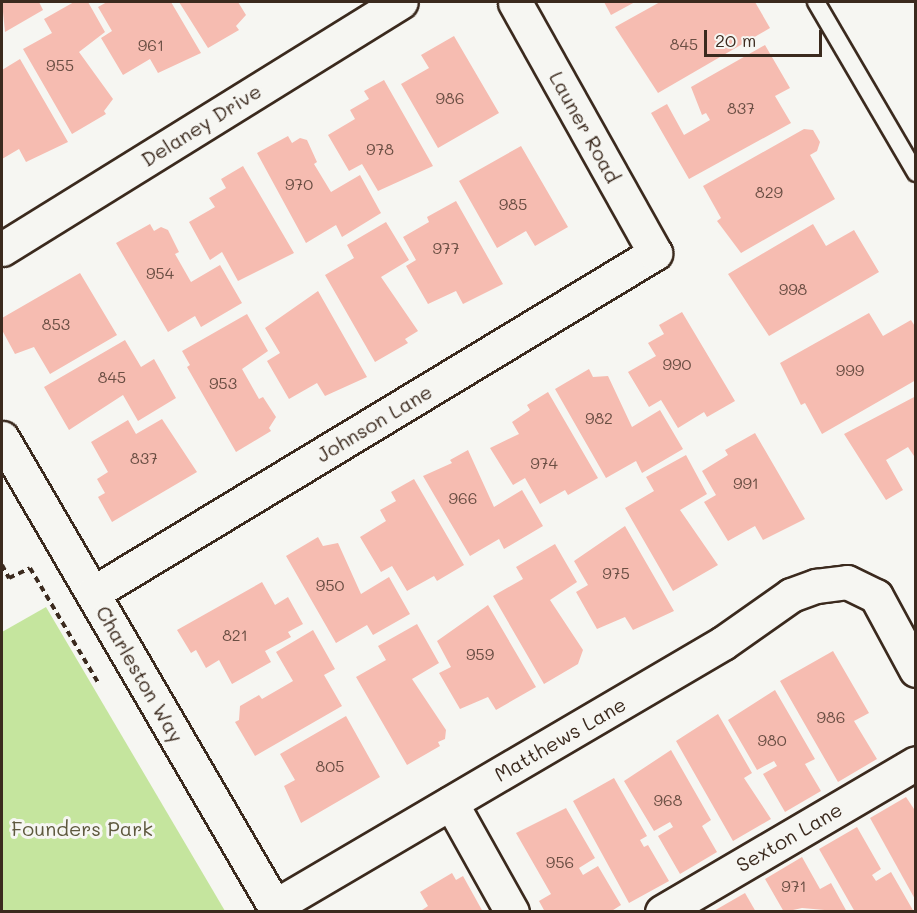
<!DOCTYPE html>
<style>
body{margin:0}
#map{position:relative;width:917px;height:913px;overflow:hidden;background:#f6f6f2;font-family:Mali,sans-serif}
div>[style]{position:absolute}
.green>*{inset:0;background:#c5e59e}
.building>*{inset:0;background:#f6bcb1}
.path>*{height:4px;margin-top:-2px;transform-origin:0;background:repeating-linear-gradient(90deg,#3b2a1e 0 6px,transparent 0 10.5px)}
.roads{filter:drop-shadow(2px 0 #3b2a1e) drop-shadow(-2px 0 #3b2a1e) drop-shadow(0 2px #3b2a1e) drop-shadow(0 -2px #3b2a1e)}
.lane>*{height:16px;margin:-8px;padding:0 8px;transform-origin:8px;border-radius:8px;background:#f6f6f2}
.street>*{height:33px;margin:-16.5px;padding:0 16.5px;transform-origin:16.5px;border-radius:16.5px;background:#f6f6f2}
span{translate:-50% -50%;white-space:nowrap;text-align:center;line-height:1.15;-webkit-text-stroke:6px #f6f6f2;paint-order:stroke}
.number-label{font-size:16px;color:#6a4e43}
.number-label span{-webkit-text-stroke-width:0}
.street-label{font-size:20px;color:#3b2a1e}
.park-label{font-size:20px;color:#5e593e}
.frame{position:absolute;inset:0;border:3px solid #3b2a1e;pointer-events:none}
.scale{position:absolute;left:704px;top:30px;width:118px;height:27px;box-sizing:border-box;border:3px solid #3b2a1e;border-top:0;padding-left:8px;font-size:18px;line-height:21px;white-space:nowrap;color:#3b2a1e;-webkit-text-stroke:4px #f6f6f2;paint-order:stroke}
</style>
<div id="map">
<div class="green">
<i style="clip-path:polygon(46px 607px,225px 911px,2px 911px,2px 632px)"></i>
</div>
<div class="building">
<i style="clip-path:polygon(2px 2px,39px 2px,43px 10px,5px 32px)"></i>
<i style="clip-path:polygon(74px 2px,88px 2px,105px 32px,79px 52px,113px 99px,104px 111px,106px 114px,72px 134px,23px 49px,52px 33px,44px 19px)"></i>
<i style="clip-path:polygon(107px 2px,171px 2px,201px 53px,158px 73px,150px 59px,123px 75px,101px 38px,112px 31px,98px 7px)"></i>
<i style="clip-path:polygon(179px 2px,238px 2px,246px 15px,236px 26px,239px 30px,208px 48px)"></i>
<i style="clip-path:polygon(604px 2px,635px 2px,611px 15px)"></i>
<i style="clip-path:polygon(660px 2px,755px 2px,770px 28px,658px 93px,615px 27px)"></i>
<i style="clip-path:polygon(454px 36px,499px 113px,438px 148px,401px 84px,429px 68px,421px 55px)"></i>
<i style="clip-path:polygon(765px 45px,790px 88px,775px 96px,791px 123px,689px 179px,651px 113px,667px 104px,684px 135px,710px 120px,706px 113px,702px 115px,691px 87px)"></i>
<i style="clip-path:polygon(20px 59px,68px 142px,26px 162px,19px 149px,2px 159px,2px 70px)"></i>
<i style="clip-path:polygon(384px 80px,433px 166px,378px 191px,362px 164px,349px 171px,328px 135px,355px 119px,350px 110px,369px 99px,364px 91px)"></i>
<i style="clip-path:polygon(804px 129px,813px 130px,820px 142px,817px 151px,810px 155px,835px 199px,741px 253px,717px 221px,721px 218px,703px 186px)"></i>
<i style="clip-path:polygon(288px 136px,292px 143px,300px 138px,307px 140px,317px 162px,314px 164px,331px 192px,360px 175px,381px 213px,342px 237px,336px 225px,306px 243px,257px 153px)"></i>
<i style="clip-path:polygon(521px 146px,568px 227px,535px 246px,526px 231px,497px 248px,459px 181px)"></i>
<i style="clip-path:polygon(243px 166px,294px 253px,238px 281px,222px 252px,210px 260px,189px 222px,215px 207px,209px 198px,226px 188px,221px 179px)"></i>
<i style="clip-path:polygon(456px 201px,503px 284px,463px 304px,456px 291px,428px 304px,406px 266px,416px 260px,403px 237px,429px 222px,427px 217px)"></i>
<i style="clip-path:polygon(386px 222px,409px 260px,381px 277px,418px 331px,405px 339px,408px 343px,375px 362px,325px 275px,354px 258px,347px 245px)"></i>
<i style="clip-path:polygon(150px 224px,154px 231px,161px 227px,168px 230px,179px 252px,175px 254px,191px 282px,220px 265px,242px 303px,201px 327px,195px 316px,168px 332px,116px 243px)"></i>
<i style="clip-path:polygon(813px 224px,826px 246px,854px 230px,879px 272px,769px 336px,728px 274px)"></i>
<i style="clip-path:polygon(80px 273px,117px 335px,50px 374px,34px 347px,15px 354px,2px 330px,2px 318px)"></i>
<i style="clip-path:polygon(318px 291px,367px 377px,325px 396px,317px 383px,289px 399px,267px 361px,280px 353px,265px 328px)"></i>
<i style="clip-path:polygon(682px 312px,735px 401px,707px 417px,704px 412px,678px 428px,661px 400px,649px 407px,628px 372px,656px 356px,648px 343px,664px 334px,659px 325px)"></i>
<i style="clip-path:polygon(869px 313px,883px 336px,911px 320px,916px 328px,916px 380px,822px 434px,805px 403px,801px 405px,780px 363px)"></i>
<i style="clip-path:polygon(247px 314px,268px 351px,242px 369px,259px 399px,263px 397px,276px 417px,269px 428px,271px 431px,236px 452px,187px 367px,190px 365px,182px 351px)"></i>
<i style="clip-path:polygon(125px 340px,141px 367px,154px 359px,176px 398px,138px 421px,123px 395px,69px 430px,44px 387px)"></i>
<i style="clip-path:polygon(589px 369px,593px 377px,608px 376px,632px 427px,660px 410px,683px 449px,642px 473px,636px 461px,606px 478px,555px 389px)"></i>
<i style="clip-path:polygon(548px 392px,598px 478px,568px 495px,565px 490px,540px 504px,525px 478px,513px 485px,490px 448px,519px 434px,512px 422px,530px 410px,527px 405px)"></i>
<i style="clip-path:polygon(916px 396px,916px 459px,908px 447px,886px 460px,903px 490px,886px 500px,844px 434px)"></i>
<i style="clip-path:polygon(162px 419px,197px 472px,112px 522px,98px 497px,105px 493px,97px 479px,108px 472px,91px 442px,128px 420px,136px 434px)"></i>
<i style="clip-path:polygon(755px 433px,805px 519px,763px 540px,755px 526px,728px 541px,704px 502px,716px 495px,702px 471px,728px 455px,725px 450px)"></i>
<i style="clip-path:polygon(468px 450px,494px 507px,522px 490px,543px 526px,504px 549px,499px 539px,470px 556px,423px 476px,452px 463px,450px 460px)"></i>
<i style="clip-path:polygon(686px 455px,707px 494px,680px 510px,718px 565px,673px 591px,625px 508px,654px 491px,646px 477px)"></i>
<i style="clip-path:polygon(414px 479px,464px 565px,437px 581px,434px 576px,407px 591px,392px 566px,381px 572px,360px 537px,386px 521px,380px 510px,396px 501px,391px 492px)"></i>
<i style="clip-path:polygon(625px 526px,674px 611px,633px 630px,625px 617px,597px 629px,576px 592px,588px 585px,574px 561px)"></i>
<i style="clip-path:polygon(318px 537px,323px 546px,338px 543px,361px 594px,389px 577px,410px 614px,373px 635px,367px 625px,336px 643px,286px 556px)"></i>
<i style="clip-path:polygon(555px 544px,577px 582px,550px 600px,583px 650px,578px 664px,544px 684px,493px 596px,523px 579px,516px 567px)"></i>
<i style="clip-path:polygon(262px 582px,275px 605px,288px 597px,303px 624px,288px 632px,291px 637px,265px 651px,271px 662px,232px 684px,219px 660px,206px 668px,196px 650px,191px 653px,177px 630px)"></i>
<i style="clip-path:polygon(488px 605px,536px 687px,496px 710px,488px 697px,460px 709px,439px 673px,451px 667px,437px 641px)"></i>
<i style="clip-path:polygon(417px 624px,439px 663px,412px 679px,446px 730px,445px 739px,438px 742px,440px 746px,407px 765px,356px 677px,386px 660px,378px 646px)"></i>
<i style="clip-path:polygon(313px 630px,335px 669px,324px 675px,342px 706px,255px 756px,235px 722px,239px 720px,240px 706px,259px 695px,262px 699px,293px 681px,276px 652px)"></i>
<i style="clip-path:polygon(833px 651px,869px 713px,854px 721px,877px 759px,838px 782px,780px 681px)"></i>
<i style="clip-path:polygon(775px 690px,815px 759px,805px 764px,821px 791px,785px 812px,763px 774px,777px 766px,774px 761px,757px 770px,728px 720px)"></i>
<i style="clip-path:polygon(718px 714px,752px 773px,744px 778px,771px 819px,733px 841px,676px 741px)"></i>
<i style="clip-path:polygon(346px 716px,380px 777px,301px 823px,284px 786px,295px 780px,280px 754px)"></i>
<i style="clip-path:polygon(671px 750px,711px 820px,702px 826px,717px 852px,680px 874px,658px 836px,673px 827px,670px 822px,654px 831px,624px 781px)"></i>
<i style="clip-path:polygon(614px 778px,647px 836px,640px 840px,644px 847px,648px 845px,669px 881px,629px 903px,573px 801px)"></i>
<i style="clip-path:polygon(906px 797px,916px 812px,916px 901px,870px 818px)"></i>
<i style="clip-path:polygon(566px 808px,595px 858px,579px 868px,583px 875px,598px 866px,621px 905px,610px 912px,545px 912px,539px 901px,551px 894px,516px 833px)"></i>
<i style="clip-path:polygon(857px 827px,881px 869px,872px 875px,876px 881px,891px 872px,914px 912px,855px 912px,819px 849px)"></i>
<i style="clip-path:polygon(802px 857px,820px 889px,831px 883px,847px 912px,802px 908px,784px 912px,765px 879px)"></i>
<i style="clip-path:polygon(452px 873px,456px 880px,463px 876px,483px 912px,419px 912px,428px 906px,420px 892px)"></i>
<i style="clip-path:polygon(745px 893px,756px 912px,712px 912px)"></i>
</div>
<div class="path">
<i style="left:2px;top:565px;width:15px;rotate:62deg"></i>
<i style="left:9px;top:578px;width:23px;rotate:-25deg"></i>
<i style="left:30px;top:568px;width:135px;rotate:59.3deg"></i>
</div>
<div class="roads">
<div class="lane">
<i style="left:816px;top:2px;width:198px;rotate:59.7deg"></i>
</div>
<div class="street">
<i style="left:2px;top:249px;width:469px;rotate:-31.8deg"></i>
<i style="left:2px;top:438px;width:548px;rotate:59.79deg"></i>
<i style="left:93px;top:593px;width:657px;rotate:-31.17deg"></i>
<i style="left:655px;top:253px;width:287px;rotate:-119.2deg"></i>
<i style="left:451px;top:803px;width:125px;rotate:60.8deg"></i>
<i style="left:275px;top:906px;width:519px;rotate:-30.42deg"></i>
<i style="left:723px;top:643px;width:83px;rotate:-35.2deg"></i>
<i style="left:791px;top:595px;width:27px;rotate:-20deg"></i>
<i style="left:816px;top:586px;width:31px;rotate:-7deg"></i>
<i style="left:847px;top:582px;width:32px;rotate:26deg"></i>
<i style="left:876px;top:596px;width:84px;rotate:61.6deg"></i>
<i style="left:662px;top:912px;width:294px;rotate:-30.4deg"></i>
</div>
</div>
<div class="number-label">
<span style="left:684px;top:44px">845</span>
<span style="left:151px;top:45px">961</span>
<span style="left:60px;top:65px">955</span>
<span style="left:450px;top:98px">986</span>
<span style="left:741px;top:108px">837</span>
<span style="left:380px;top:149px">978</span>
<span style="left:299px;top:184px">970</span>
<span style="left:769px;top:192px">829</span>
<span style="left:513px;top:204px">985</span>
<span style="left:446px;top:248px">977</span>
<span style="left:160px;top:273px">954</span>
<span style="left:793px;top:289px">998</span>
<span style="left:56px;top:324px">853</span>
<span style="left:677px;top:364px">990</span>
<span style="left:850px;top:370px">999</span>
<span style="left:112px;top:377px">845</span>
<span style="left:223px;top:383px">953</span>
<span style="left:599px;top:418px">982</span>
<span style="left:144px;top:458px">837</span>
<span style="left:544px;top:463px">974</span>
<span style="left:746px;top:483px">991</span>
<span style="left:463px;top:498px">966</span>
<span style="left:616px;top:573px">975</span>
<span style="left:330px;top:585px">950</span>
<span style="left:235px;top:635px">821</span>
<span style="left:480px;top:654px">959</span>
<span style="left:831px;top:717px">986</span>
<span style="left:772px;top:740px">980</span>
<span style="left:330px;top:766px">805</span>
<span style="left:668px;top:800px">968</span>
<span style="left:560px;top:862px">956</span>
<span style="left:794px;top:886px">971</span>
</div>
<div class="street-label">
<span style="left:201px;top:125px;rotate:-32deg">Delaney Drive</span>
<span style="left:585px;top:127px;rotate:61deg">Launer Road</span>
<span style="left:374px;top:423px;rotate:-31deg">Johnson Lane</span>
<span style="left:140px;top:674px;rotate:60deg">Charleston Way</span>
<span style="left:560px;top:739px;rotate:-30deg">Matthews Lane</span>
<span style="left:789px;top:837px;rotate:-30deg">Sexton Lane</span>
</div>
<div class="park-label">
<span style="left:82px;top:828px">Founders Park</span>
</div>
<div class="frame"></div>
<div class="scale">20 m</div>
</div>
